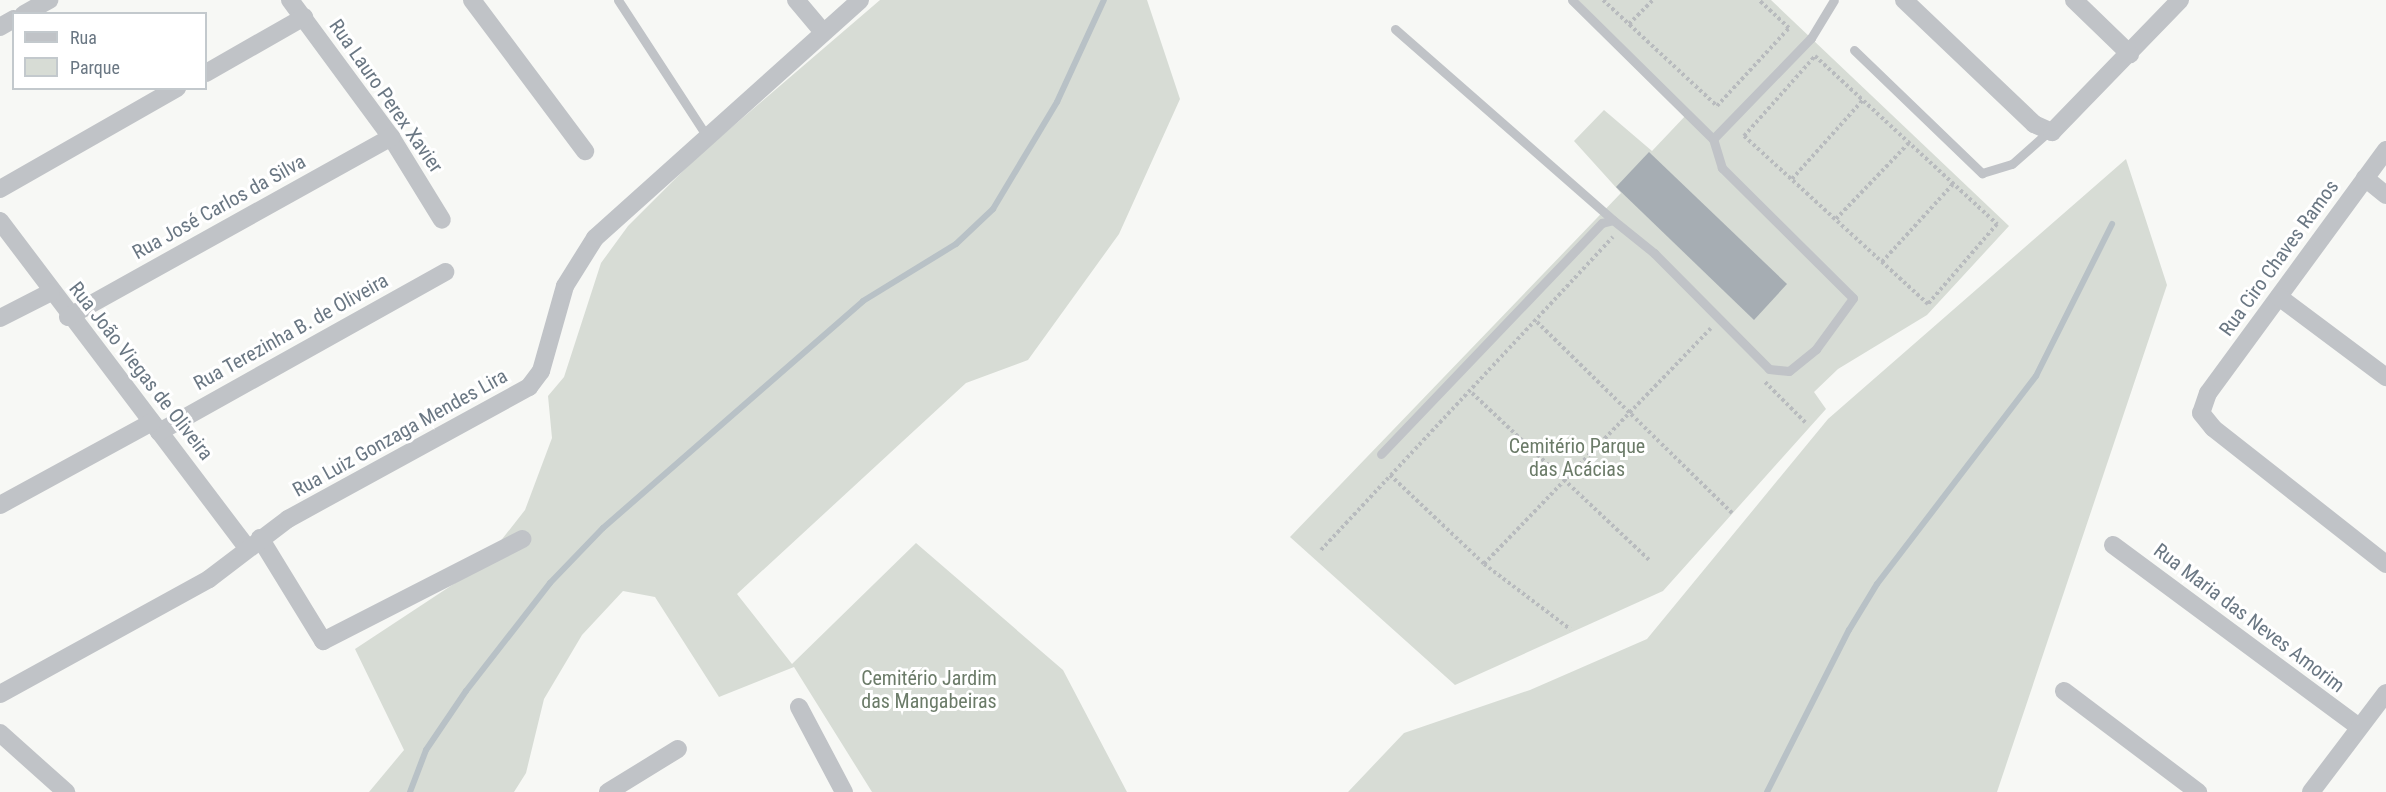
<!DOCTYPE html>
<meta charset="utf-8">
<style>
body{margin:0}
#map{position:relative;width:2386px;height:792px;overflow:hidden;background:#f7f8f5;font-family:"Roboto Condensed",sans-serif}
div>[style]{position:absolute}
.green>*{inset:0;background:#d7dcd5}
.stream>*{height:6px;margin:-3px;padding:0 3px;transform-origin:3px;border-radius:3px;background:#b8c1c6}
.building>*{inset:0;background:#a6adb3}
.path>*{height:4px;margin-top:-2px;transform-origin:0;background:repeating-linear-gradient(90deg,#b8bbbe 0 3px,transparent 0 6px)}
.lane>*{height:9px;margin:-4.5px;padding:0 4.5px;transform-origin:4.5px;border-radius:4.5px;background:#c0c3c7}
.street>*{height:18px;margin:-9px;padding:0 9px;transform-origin:9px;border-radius:9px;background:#c0c3c7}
span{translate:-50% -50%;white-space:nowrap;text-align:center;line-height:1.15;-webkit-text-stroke:6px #fff;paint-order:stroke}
.street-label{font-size:20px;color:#6a7783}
.park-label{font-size:20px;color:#6b7b68}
.legend{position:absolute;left:12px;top:12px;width:195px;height:78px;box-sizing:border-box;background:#fff;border:2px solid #c3c9cd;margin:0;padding:8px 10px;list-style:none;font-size:18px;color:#6a7783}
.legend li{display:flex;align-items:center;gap:12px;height:30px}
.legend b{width:30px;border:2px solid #c3c9cd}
</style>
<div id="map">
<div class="green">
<i style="clip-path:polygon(880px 0,1147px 0,1180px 99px,1119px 234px,1028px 360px,966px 383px,737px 594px,792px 664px,916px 543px,1063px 670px,1127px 792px,872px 792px,794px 667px,719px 697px,655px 597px,623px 591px,582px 635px,544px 699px,526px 773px,514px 792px,369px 792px,404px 750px,355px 649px,481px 566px,525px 510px,552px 438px,548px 396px,564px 377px,601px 263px,628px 226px,697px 157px)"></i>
<i style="clip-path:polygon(1578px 0,1771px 0,2009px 226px,1927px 315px,1838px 369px,1814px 392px,1826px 409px,1663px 591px,1455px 685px,1290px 537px,1621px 193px,1574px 141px,1604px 110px,1652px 151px,1688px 113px)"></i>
<i style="clip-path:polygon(2126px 159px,2167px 285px,1997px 792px,1348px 792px,1404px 733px,1530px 690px,1647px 639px,1828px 419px)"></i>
</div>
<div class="stream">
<i style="left:410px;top:792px;width:45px;rotate:-69.1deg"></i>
<i style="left:426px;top:750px;width:71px;rotate:-55.9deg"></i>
<i style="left:466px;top:691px;width:137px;rotate:-52.1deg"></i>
<i style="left:550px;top:583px;width:76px;rotate:-46.1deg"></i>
<i style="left:603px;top:528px;width:345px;rotate:-41.1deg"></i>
<i style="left:863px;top:301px;width:109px;rotate:-31.5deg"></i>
<i style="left:956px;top:244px;width:51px;rotate:-43.4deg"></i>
<i style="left:993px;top:209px;width:125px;rotate:-59.1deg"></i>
<i style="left:1057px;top:102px;width:112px;rotate:-65.3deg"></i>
<i style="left:1767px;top:792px;width:182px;rotate:-63.2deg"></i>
<i style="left:1849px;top:630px;width:54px;rotate:-58.7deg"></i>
<i style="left:1877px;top:584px;width:262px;rotate:-52.6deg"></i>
<i style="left:2036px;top:376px;width:170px;rotate:-63.4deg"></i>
</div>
<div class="building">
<i style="clip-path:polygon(1649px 152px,1787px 284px,1754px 320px,1616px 187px)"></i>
</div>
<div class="path">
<i style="left:1603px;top:0;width:156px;rotate:42.9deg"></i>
<i style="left:1717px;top:106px;width:106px;rotate:-47.3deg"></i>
<i style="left:1789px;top:28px;width:41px;rotate:-137deg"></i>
<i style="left:1629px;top:24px;width:34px;rotate:-45deg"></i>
<i style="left:1815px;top:56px;width:248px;rotate:42.7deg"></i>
<i style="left:1997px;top:224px;width:106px;rotate:130.8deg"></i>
<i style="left:1928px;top:304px;width:249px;rotate:-137.6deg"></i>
<i style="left:1744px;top:136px;width:107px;rotate:-48.4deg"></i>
<i style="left:1792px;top:179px;width:106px;rotate:-48.1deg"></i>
<i style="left:1836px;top:219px;width:105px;rotate:-46.2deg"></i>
<i style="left:1882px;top:262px;width:105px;rotate:-47.7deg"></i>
<i style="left:1537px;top:322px;width:273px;rotate:44.4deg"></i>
<i style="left:1765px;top:382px;width:59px;rotate:45deg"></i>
<i style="left:1472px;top:393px;width:245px;rotate:43.3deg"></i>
<i style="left:1390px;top:475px;width:129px;rotate:43.4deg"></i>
<i style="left:1484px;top:564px;width:108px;rotate:37.1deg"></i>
<i style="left:1321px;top:550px;width:428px;rotate:-47deg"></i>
<i style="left:1484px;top:564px;width:327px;rotate:-46.1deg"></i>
</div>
<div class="lane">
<i style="left:618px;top:0;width:161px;rotate:56.9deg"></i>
<i style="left:1572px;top:0;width:198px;rotate:44.6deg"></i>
<i style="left:1395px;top:29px;width:290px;rotate:41.2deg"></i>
<i style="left:1854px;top:50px;width:178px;rotate:43.9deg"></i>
<i style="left:1982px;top:173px;width:31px;rotate:-17deg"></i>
<i style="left:2012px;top:164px;width:48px;rotate:-41.6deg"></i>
<i style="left:1381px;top:454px;width:320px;rotate:-46.3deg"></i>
<i style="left:1602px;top:223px;width:11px;rotate:-15deg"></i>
<i style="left:1613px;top:220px;width:53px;rotate:38.8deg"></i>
<i style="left:1654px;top:253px;width:163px;rotate:45.2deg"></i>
<i style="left:1769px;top:369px;width:20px;rotate:6deg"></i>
<i style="left:1789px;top:371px;width:35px;rotate:-39deg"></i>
<i style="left:1816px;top:349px;width:63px;rotate:-54deg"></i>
<i style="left:1853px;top:298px;width:185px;rotate:-135.2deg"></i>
<i style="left:1722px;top:168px;width:30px;rotate:-107deg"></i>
<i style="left:1713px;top:139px;width:141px;rotate:-45.9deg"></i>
<i style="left:1811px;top:38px;width:44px;rotate:-58.8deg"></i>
</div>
<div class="street">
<i style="left:290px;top:0;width:170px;rotate:53.6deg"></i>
<i style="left:391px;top:137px;width:97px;rotate:58.4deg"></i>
<i style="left:472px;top:0;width:189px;rotate:53.2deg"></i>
<i style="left:796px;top:0;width:42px;rotate:49.8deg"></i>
<i style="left:1904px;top:0;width:180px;rotate:43.6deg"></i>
<i style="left:2034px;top:124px;width:20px;rotate:24deg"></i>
<i style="left:2052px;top:132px;width:184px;rotate:-45.9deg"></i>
<i style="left:2074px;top:0;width:78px;rotate:44deg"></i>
<i style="left:24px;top:14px;width:29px;rotate:-29deg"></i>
<i style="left:0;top:27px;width:16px;rotate:-30deg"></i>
<i style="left:206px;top:73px;width:113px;rotate:-29.7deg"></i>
<i style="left:2386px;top:150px;width:301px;rotate:126.2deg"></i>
<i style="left:2208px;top:393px;width:21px;rotate:109deg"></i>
<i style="left:2201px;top:413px;width:19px;rotate:51deg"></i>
<i style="left:2213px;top:428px;width:220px;rotate:38.2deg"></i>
<i style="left:2365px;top:178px;width:27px;rotate:39deg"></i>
<i style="left:0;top:189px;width:204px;rotate:-29.7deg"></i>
<i style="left:0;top:221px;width:410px;rotate:52.9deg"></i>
<i style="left:2279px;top:297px;width:134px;rotate:36.8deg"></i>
<i style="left:68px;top:317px;width:370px;rotate:-29.1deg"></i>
<i style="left:0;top:318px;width:57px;rotate:-27deg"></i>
<i style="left:159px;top:432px;width:328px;rotate:-29.2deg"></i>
<i style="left:0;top:505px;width:173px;rotate:-28.6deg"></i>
<i style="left:260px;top:538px;width:121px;rotate:58.5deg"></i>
<i style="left:323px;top:641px;width:224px;rotate:-27.1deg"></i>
<i style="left:2113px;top:545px;width:306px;rotate:36.5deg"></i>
<i style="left:2064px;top:691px;width:168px;rotate:37deg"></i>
<i style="left:0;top:694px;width:239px;rotate:-28.8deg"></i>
<i style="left:209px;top:579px;width:99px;rotate:-37.2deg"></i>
<i style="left:288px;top:519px;width:275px;rotate:-28.7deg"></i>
<i style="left:529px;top:387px;width:20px;rotate:-53deg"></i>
<i style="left:541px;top:371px;width:88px;rotate:-74.2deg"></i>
<i style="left:565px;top:286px;width:57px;rotate:-58deg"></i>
<i style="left:595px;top:238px;width:356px;rotate:-41.9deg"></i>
<i style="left:799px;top:707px;width:96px;rotate:62.1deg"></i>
<i style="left:0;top:733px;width:89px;rotate:41.8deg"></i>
<i style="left:608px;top:792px;width:82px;rotate:-31.6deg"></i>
<i style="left:2311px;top:792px;width:124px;rotate:-52.9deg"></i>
</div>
<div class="street-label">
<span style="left:386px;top:96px;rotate:55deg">Rua Lauro Perex Xavier</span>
<span style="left:219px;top:207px;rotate:-29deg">Rua José Carlos da Silva</span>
<span style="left:2279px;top:258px;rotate:-54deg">Rua Ciro Chaves Ramos</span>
<span style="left:291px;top:332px;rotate:-29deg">Rua Terezinha B. de Oliveira</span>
<span style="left:141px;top:371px;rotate:52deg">Rua João Viegas de Oliveira</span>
<span style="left:400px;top:433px;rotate:-29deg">Rua Luiz Gonzaga Mendes Lira</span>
<span style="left:2249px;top:618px;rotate:37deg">Rua Maria das Neves Amorim</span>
</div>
<div class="park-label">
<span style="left:1577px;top:458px">Cemitério Parque<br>das Acácias</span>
<span style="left:929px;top:690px">Cemitério Jardim<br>das Mangabeiras</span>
</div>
<ul class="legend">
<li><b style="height:8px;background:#c0c3c7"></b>Rua</li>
<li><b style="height:16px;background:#d7dcd5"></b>Parque</li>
</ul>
</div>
